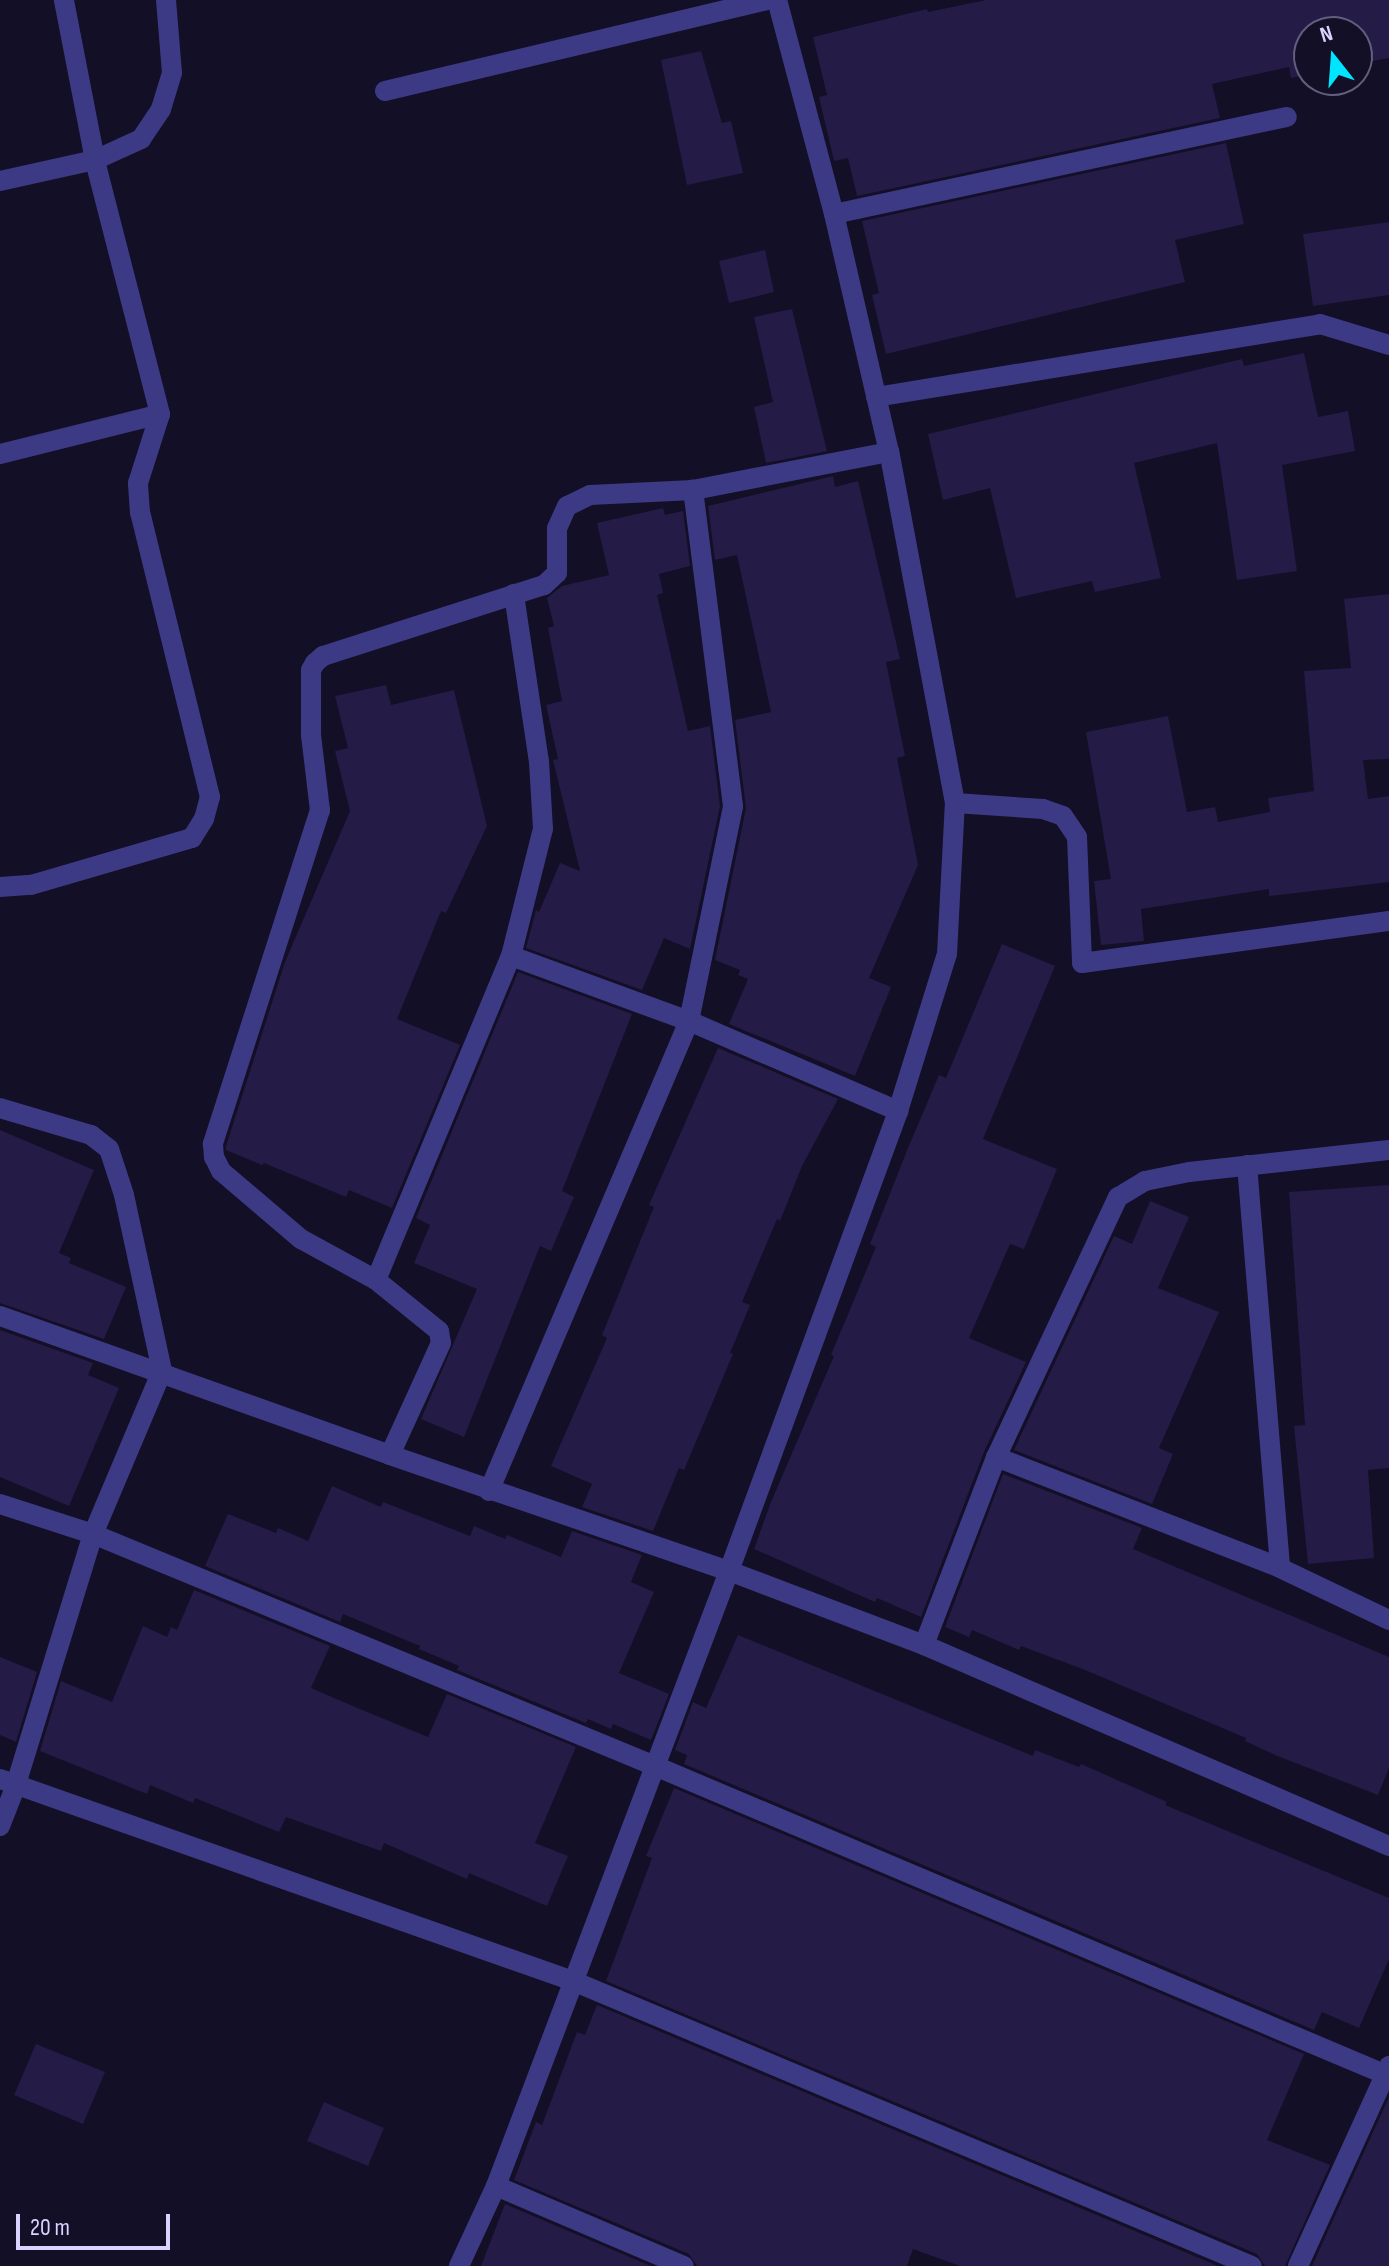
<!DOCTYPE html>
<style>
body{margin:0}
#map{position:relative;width:1389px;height:2266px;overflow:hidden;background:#130f26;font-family:"Sofia Sans Condensed",sans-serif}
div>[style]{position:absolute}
.building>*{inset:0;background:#241b47}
.minor>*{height:20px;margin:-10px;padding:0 10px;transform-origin:10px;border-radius:10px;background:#3d3a85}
span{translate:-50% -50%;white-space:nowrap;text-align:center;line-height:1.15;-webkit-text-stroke:8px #130f26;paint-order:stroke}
.north{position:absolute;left:1293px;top:16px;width:80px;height:80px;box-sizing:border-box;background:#130f26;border:2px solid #625e7d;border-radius:50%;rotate:343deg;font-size:22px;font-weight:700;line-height:32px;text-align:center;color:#d9d4ff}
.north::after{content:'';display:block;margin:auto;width:28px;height:36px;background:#00e5ff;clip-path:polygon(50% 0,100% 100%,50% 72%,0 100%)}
.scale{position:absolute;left:16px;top:2214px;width:154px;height:36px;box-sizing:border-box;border:4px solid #d9d4ff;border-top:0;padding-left:10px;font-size:24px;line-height:28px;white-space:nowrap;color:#d9d4ff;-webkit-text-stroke:6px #130f26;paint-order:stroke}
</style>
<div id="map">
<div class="building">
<i style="clip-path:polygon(986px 0,1389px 0,1389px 58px,1357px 64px,1357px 32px,1309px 32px,1309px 74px,1291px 78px,1289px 67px,1212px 84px,1220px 118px,857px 196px,848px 158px,834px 161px,819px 97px,827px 95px,813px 37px,927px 9px,928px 12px)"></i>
<i style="clip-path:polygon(701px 51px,722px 123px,731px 121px,743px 173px,687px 185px,661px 60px)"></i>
<i style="clip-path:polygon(1226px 143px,1244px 224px,1175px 240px,1185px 282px,886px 354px,872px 295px,879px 293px,862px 221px)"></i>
<i style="clip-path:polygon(1389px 222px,1389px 295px,1313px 306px,1303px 234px)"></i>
<i style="clip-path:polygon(765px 250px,774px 292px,729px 303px,719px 261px)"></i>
<i style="clip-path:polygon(792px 309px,827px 451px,766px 463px,754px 407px,773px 402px,754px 317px)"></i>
<i style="clip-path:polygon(1304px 353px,1318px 417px,1348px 411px,1355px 451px,1282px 465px,1297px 571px,1237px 580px,1217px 443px,1134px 463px,1161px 578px,1095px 592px,1092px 581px,1016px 598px,990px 488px,943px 500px,928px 434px,1242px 359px,1244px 366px)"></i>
<i style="clip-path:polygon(833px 476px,835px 487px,858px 481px,900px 659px,886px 662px,905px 756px,897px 758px,918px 865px,869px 978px,891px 987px,855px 1076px,729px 1024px,748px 979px,738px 975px,740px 970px,715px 960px,746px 808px,735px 720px,771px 712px,737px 555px,715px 560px,708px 506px)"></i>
<i style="clip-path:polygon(663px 508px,665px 515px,683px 511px,690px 566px,659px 574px,663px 593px,657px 595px,688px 731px,710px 726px,720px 806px,690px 949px,664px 938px,642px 990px,526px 948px,536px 910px,539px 912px,560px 863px,580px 871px,553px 760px,558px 759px,546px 705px,562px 701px,548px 628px,554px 626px,547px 598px,562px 586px,609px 575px,597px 523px)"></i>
<i style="clip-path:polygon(1389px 594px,1389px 759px,1363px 760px,1368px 799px,1389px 796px,1389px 882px,1269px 896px,1269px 889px,1141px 909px,1144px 941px,1101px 945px,1094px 881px,1111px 879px,1086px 732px,1168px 716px,1187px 812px,1215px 807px,1218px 822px,1270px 812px,1268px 798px,1314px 791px,1304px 671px,1351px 668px,1344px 599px)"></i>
<i style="clip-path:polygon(386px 685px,391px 705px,454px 690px,487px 826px,446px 913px,441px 911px,397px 1019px,460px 1045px,392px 1208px,349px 1190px,346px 1197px,264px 1163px,262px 1165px,226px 1150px,226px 1146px,285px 962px,350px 811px,335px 751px,348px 748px,335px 696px)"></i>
<i style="clip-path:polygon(1002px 944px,1055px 966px,983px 1139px,1057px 1169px,1024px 1249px,1010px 1244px,969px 1338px,1026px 1362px,984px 1452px,921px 1617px,877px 1598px,875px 1602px,754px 1549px,771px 1502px,834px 1356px,831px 1355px,876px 1247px,870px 1244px,908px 1148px,939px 1075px,946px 1078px)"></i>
<i style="clip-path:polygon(518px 972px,632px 1014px,562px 1191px,574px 1197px,551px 1251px,540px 1246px,464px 1437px,421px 1419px,477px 1289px,414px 1263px,430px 1225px,416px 1218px)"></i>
<i style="clip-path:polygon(718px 1048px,838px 1099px,802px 1166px,780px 1221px,777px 1219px,742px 1302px,750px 1305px,730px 1353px,733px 1354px,684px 1470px,679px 1468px,653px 1531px,582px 1507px,592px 1484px,551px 1466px,607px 1338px,602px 1335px,654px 1207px,649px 1205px)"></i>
<i style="clip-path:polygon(0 1130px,94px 1170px,59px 1253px,71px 1258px,69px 1263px,126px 1287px,104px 1339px,0 1303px)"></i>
<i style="clip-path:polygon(1389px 1185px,1389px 1468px,1368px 1470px,1374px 1558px,1308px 1564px,1294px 1426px,1305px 1425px,1289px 1192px)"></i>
<i style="clip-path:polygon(1150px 1201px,1189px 1217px,1158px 1288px,1219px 1312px,1159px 1448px,1173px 1454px,1152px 1504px,1014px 1450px,1114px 1236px,1132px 1244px)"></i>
<i style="clip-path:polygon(0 1330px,93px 1363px,88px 1375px,119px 1388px,69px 1506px,0 1477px)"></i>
<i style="clip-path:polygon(1003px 1474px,1142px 1528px,1133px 1549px,1389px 1657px,1389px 1768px,1378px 1795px,1275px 1755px,1245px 1741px,1246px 1738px,1085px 1670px,1021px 1646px,1019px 1650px,972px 1630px,969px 1637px,945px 1627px)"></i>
<i style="clip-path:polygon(332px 1486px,381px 1507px,383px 1502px,470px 1536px,474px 1526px,505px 1539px,507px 1535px,561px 1557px,572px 1531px,642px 1555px,631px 1582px,654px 1592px,619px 1673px,669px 1694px,651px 1740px,613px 1724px,611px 1729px,588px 1719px,586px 1723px,457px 1670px,459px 1666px,419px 1649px,420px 1646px,343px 1614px,340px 1622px,205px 1566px,228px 1514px,276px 1533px,278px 1528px,308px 1541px)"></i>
<i style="clip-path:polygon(194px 1590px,330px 1646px,311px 1688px,355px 1707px,428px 1737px,447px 1694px,576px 1747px,535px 1843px,568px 1856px,547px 1906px,469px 1873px,467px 1879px,384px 1843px,381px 1851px,286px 1817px,279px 1832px,195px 1798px,193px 1803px,150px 1785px,147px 1794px,40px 1751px,61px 1681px,112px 1702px,143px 1626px,167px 1637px,171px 1627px,177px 1630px)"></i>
<i style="clip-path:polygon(738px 1635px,1033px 1756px,1035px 1750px,1079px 1767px,1081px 1764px,1167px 1802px,1165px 1805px,1389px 1898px,1389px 1959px,1359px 2028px,1322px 2012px,1314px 2030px,684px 1764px,687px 1755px,675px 1750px,693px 1702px,706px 1708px)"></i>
<i style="clip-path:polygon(0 1657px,37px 1672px,16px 1742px,0 1735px)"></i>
<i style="clip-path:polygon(674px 1788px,1304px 2054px,1267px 2140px,1330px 2165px,1285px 2266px,1265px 2266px,1257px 2254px,606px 1981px,652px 1858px,646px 1856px)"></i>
<i style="clip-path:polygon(597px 2005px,1218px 2266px,960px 2266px,913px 2249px,907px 2266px,697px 2266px,689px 2254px,514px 2180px,536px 2122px,542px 2125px,577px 2032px,585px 2035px)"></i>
<i style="clip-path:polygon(36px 2044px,105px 2072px,83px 2124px,14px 2095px)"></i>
<i style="clip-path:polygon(1389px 2097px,1389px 2266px,1312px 2266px,1354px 2174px)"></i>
<i style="clip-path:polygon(324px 2102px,384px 2128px,368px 2166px,307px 2141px)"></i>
<i style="clip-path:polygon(505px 2204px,651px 2266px,481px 2266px)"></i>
</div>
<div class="minor">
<i style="left:385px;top:91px;width:392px;rotate:-13.4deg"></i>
<i style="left:0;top:181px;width:97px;rotate:-12.5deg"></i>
<i style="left:95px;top:160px;width:51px;rotate:-24.5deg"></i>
<i style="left:141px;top:139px;width:36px;rotate:-56deg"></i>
<i style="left:161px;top:109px;width:38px;rotate:-73deg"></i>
<i style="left:172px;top:73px;width:73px;rotate:-94.7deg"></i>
<i style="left:834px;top:214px;width:463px;rotate:-12.1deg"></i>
<i style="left:876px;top:397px;width:450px;rotate:-9.3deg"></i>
<i style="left:1320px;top:324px;width:72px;rotate:16.9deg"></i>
<i style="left:889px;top:452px;width:200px;rotate:169deg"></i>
<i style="left:693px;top:490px;width:103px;rotate:177.2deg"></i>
<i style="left:590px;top:495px;width:25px;rotate:154deg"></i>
<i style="left:567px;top:506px;width:24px;rotate:114deg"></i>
<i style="left:557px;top:528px;width:45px;rotate:90deg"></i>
<i style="left:557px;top:573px;width:18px;rotate:137deg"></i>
<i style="left:544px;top:585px;width:232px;rotate:162.2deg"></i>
<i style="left:323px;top:656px;width:11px;rotate:139deg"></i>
<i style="left:315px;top:663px;width:8px;rotate:120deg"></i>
<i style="left:311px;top:670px;width:65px;rotate:90deg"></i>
<i style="left:311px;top:735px;width:76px;rotate:83.2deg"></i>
<i style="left:320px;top:810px;width:351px;rotate:107.8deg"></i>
<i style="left:213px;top:1144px;width:13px;rotate:86deg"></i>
<i style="left:214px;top:1157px;width:16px;rotate:63deg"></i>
<i style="left:221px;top:1171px;width:105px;rotate:40.4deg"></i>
<i style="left:301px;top:1239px;width:85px;rotate:28.7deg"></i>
<i style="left:376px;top:1280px;width:81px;rotate:39deg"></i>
<i style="left:439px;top:1331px;width:12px;rotate:81deg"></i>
<i style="left:441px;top:1343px;width:123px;rotate:114.5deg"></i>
<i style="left:390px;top:1455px;width:358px;rotate:18.9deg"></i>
<i style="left:729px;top:1571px;width:209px;rotate:20.8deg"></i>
<i style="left:924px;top:1645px;width:507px;rotate:23.38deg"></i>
<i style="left:0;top:454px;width:165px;rotate:-14deg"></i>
<i style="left:955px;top:803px;width:88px;rotate:3.9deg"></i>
<i style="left:1043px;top:809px;width:21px;rotate:19deg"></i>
<i style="left:1063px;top:816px;width:25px;rotate:56deg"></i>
<i style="left:1077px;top:837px;width:126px;rotate:87.7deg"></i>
<i style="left:1082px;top:963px;width:310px;rotate:-7.8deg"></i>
<i style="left:0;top:887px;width:31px;rotate:-4deg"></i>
<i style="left:31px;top:885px;width:168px;rotate:-16.3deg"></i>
<i style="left:192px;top:838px;width:22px;rotate:-58deg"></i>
<i style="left:204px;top:819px;width:23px;rotate:-75deg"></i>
<i style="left:210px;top:797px;width:292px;rotate:-103.8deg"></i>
<i style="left:140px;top:513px;width:30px;rotate:-94deg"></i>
<i style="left:138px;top:483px;width:72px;rotate:-72.3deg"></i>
<i style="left:160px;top:414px;width:262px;rotate:-104.4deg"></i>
<i style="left:95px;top:160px;width:163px;rotate:-101deg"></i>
<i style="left:511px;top:956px;width:189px;rotate:20.1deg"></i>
<i style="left:689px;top:1021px;width:228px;rotate:23.3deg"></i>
<i style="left:0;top:1108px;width:95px;rotate:16.5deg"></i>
<i style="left:91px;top:1135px;width:23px;rotate:38deg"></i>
<i style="left:109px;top:1149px;width:48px;rotate:71.9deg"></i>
<i style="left:124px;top:1195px;width:180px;rotate:77.8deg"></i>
<i style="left:162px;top:1371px;width:177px;rotate:112.9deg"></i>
<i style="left:93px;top:1534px;width:263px;rotate:107.1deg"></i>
<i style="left:16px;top:1785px;width:44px;rotate:111.3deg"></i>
<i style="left:1389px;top:1150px;width:201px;rotate:173.7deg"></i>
<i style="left:1189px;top:1172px;width:45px;rotate:168.4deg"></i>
<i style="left:1145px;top:1181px;width:31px;rotate:149deg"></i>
<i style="left:1118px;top:1197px;width:287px;rotate:115.1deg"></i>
<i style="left:996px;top:1457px;width:305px;rotate:21.3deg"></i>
<i style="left:1280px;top:1568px;width:121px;rotate:25.5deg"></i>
<i style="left:1247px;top:1165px;width:404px;rotate:85.3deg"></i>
<i style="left:376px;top:1280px;width:351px;rotate:-67.4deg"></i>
<i style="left:511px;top:956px;width:131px;rotate:-75.9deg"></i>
<i style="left:543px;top:829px;width:67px;rotate:-93.4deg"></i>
<i style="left:539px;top:762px;width:170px;rotate:-98.5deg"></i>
<i style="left:0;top:1316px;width:414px;rotate:19.6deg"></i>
<i style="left:489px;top:1491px;width:511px;rotate:-66.95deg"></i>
<i style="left:689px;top:1021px;width:219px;rotate:-78.4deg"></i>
<i style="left:733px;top:806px;width:319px;rotate:-97.2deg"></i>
<i style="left:0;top:1504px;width:98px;rotate:17.9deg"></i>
<i style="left:93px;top:1534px;width:608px;rotate:22.43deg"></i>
<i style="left:655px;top:1766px;width:797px;rotate:22.9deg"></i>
<i style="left:924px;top:1645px;width:201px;rotate:-69deg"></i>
<i style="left:0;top:1779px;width:608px;rotate:19.42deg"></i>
<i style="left:573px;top:1981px;width:736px;rotate:22.77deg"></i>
<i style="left:496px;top:2186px;width:204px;rotate:23.1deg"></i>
<i style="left:459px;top:2266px;width:88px;rotate:-65.2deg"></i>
<i style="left:496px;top:2186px;width:658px;rotate:-69.25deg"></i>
<i style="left:729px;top:1571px;width:490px;rotate:-69.8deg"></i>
<i style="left:898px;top:1111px;width:164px;rotate:-72.7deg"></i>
<i style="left:947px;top:954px;width:151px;rotate:-87deg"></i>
<i style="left:955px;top:803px;width:357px;rotate:-100.6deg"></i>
<i style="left:889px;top:452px;width:244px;rotate:-103deg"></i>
<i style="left:834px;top:214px;width:221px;rotate:-104.9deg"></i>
<i style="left:1298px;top:2266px;width:220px;rotate:-65.5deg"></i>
</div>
<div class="north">N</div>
<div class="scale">20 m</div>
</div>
